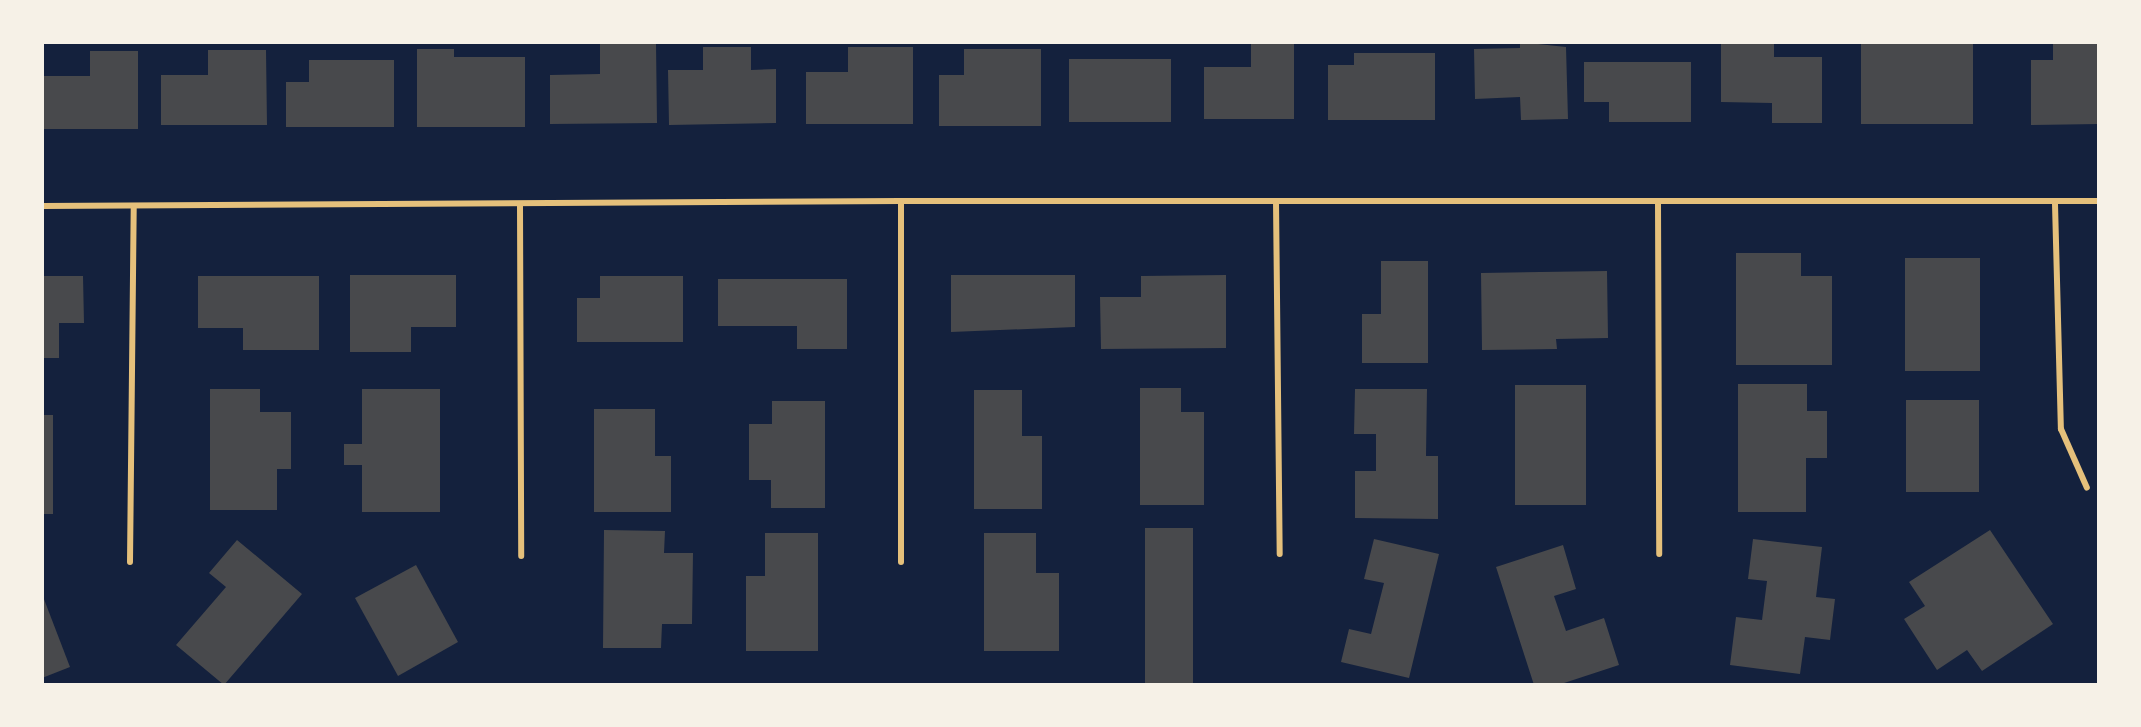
<!DOCTYPE html>
<style>
body{margin:0}
#map{position:relative;width:2141px;height:727px;overflow:hidden;background:#14213d;font-family:"PT Serif",serif}
div>[style]{position:absolute}
.building>*{inset:0;background:#48494c}
.minor>*{height:6px;margin:-3px;padding:0 3px;transform-origin:3px;border-radius:3px;background:#e5c07b}
span{translate:-50% -50%;white-space:nowrap;text-align:center;line-height:1.15;-webkit-text-stroke:6px #f6f1e7;paint-order:stroke}
.frame{position:absolute;inset:0;border:44px solid #f6f1e7;pointer-events:none}
</style>
<div id="map">
<div class="building">
<i style="clip-path:polygon(1251px 42px,1294px 42px,1294px 119px,1204px 119px,1204px 67px,1251px 67px)"></i>
<i style="clip-path:polygon(1520px 42px,1566px 47px,1568px 119px,1521px 120px,1520px 97px,1475px 99px,1474px 49px,1520px 48px)"></i>
<i style="clip-path:polygon(1721px 42px,1774px 42px,1774px 57px,1822px 57px,1822px 123px,1772px 123px,1772px 103px,1721px 102px)"></i>
<i style="clip-path:polygon(1861px 42px,1973px 42px,1973px 124px,1861px 124px)"></i>
<i style="clip-path:polygon(656px 43px,657px 123px,550px 124px,550px 75px,600px 74px,600px 44px)"></i>
<i style="clip-path:polygon(2099px 43px,2099px 124px,2031px 125px,2031px 60px,2053px 60px,2053px 44px)"></i>
<i style="clip-path:polygon(703px 47px,751px 47px,751px 70px,776px 69px,776px 123px,669px 125px,668px 70px,703px 70px)"></i>
<i style="clip-path:polygon(848px 47px,913px 47px,913px 124px,806px 124px,806px 72px,848px 72px)"></i>
<i style="clip-path:polygon(417px 49px,454px 49px,454px 57px,525px 57px,525px 127px,417px 127px)"></i>
<i style="clip-path:polygon(964px 49px,1041px 49px,1041px 126px,939px 126px,939px 75px,964px 75px)"></i>
<i style="clip-path:polygon(208px 50px,266px 50px,267px 125px,161px 125px,161px 75px,208px 75px)"></i>
<i style="clip-path:polygon(90px 51px,138px 51px,138px 129px,42px 129px,42px 76px,90px 76px)"></i>
<i style="clip-path:polygon(1354px 53px,1435px 53px,1435px 120px,1328px 120px,1328px 65px,1354px 65px)"></i>
<i style="clip-path:polygon(1069px 59px,1171px 59px,1171px 122px,1069px 122px)"></i>
<i style="clip-path:polygon(309px 60px,394px 60px,394px 127px,286px 127px,286px 82px,309px 82px)"></i>
<i style="clip-path:polygon(1584px 62px,1691px 62px,1691px 122px,1609px 122px,1609px 102px,1584px 102px)"></i>
<i style="clip-path:polygon(1736px 253px,1801px 253px,1801px 276px,1832px 276px,1832px 365px,1736px 365px)"></i>
<i style="clip-path:polygon(1905px 258px,1980px 258px,1980px 371px,1905px 371px)"></i>
<i style="clip-path:polygon(1381px 261px,1428px 261px,1428px 363px,1362px 363px,1362px 314px,1381px 314px)"></i>
<i style="clip-path:polygon(1607px 271px,1608px 338px,1556px 339px,1557px 349px,1482px 350px,1481px 273px)"></i>
<i style="clip-path:polygon(350px 275px,456px 275px,456px 327px,411px 327px,411px 352px,350px 352px)"></i>
<i style="clip-path:polygon(951px 275px,1075px 275px,1075px 327px,951px 332px)"></i>
<i style="clip-path:polygon(1226px 275px,1226px 348px,1101px 349px,1100px 297px,1141px 297px,1141px 276px)"></i>
<i style="clip-path:polygon(42px 276px,83px 276px,84px 323px,59px 323px,59px 358px,42px 358px)"></i>
<i style="clip-path:polygon(198px 276px,319px 276px,319px 350px,243px 350px,243px 328px,198px 328px)"></i>
<i style="clip-path:polygon(600px 276px,683px 276px,683px 342px,577px 342px,577px 298px,600px 298px)"></i>
<i style="clip-path:polygon(718px 279px,847px 279px,847px 349px,797px 349px,797px 326px,718px 326px)"></i>
<i style="clip-path:polygon(1738px 384px,1807px 384px,1807px 411px,1827px 411px,1827px 458px,1806px 458px,1806px 512px,1738px 512px)"></i>
<i style="clip-path:polygon(1515px 385px,1586px 385px,1586px 505px,1515px 505px)"></i>
<i style="clip-path:polygon(1140px 388px,1181px 388px,1181px 412px,1204px 412px,1204px 505px,1140px 505px)"></i>
<i style="clip-path:polygon(210px 389px,260px 389px,260px 412px,291px 412px,291px 469px,277px 469px,277px 510px,210px 510px)"></i>
<i style="clip-path:polygon(362px 389px,440px 389px,440px 512px,362px 512px,362px 465px,344px 465px,344px 444px,362px 444px)"></i>
<i style="clip-path:polygon(1355px 389px,1427px 389px,1426px 456px,1438px 456px,1438px 519px,1355px 518px,1355px 471px,1376px 471px,1376px 434px,1354px 434px)"></i>
<i style="clip-path:polygon(974px 390px,1022px 390px,1022px 436px,1042px 436px,1042px 509px,974px 509px)"></i>
<i style="clip-path:polygon(1906px 400px,1979px 400px,1979px 492px,1906px 492px)"></i>
<i style="clip-path:polygon(772px 401px,825px 401px,825px 508px,771px 508px,771px 480px,749px 480px,749px 424px,772px 424px)"></i>
<i style="clip-path:polygon(594px 409px,655px 409px,655px 456px,671px 456px,671px 512px,594px 512px)"></i>
<i style="clip-path:polygon(42px 415px,53px 415px,53px 514px,42px 514px)"></i>
<i style="clip-path:polygon(1145px 528px,1193px 528px,1193px 684px,1145px 684px)"></i>
<i style="clip-path:polygon(604px 530px,665px 531px,664px 553px,693px 553px,692px 624px,662px 624px,661px 648px,603px 648px)"></i>
<i style="clip-path:polygon(1990px 530px,2053px 624px,1982px 671px,1967px 650px,1937px 670px,1904px 619px,1925px 606px,1909px 582px)"></i>
<i style="clip-path:polygon(765px 533px,818px 533px,818px 651px,746px 651px,746px 576px,765px 576px)"></i>
<i style="clip-path:polygon(984px 533px,1036px 533px,1036px 573px,1059px 573px,1059px 651px,984px 651px)"></i>
<i style="clip-path:polygon(1374px 539px,1439px 554px,1409px 678px,1341px 662px,1349px 629px,1371px 634px,1384px 583px,1364px 579px)"></i>
<i style="clip-path:polygon(1753px 539px,1822px 547px,1816px 597px,1835px 599px,1830px 640px,1805px 637px,1800px 674px,1730px 665px,1736px 617px,1762px 620px,1767px 581px,1748px 579px)"></i>
<i style="clip-path:polygon(237px 540px,302px 594px,224px 685px,176px 645px,226px 587px,209px 573px)"></i>
<i style="clip-path:polygon(1563px 545px,1576px 589px,1554px 596px,1566px 631px,1604px 618px,1619px 665px,1558px 685px,1534px 685px,1496px 567px)"></i>
<i style="clip-path:polygon(416px 565px,458px 642px,398px 676px,355px 598px)"></i>
<i style="clip-path:polygon(42px 594px,70px 667px,42px 678px)"></i>
</div>
<div class="minor">
<i style="left:901px;top:201px;width:361px;rotate:90deg"></i>
<i style="left:1276px;top:201px;width:353px;rotate:89.4deg"></i>
<i style="left:1658px;top:202px;width:352px;rotate:89.8deg"></i>
<i style="left:2055px;top:204px;width:225px;rotate:88.5deg"></i>
<i style="left:2061px;top:429px;width:64px;rotate:66.2deg"></i>
<i style="left:42px;top:206px;width:859px;rotate:-0.33deg"></i>
<i style="left:901px;top:201px;width:1198px"></i>
<i style="left:520px;top:206px;width:350px;rotate:89.8deg"></i>
<i style="left:130px;top:562px;width:356px;rotate:-89.4deg"></i>
</div>
<div class="frame"></div>
</div>
